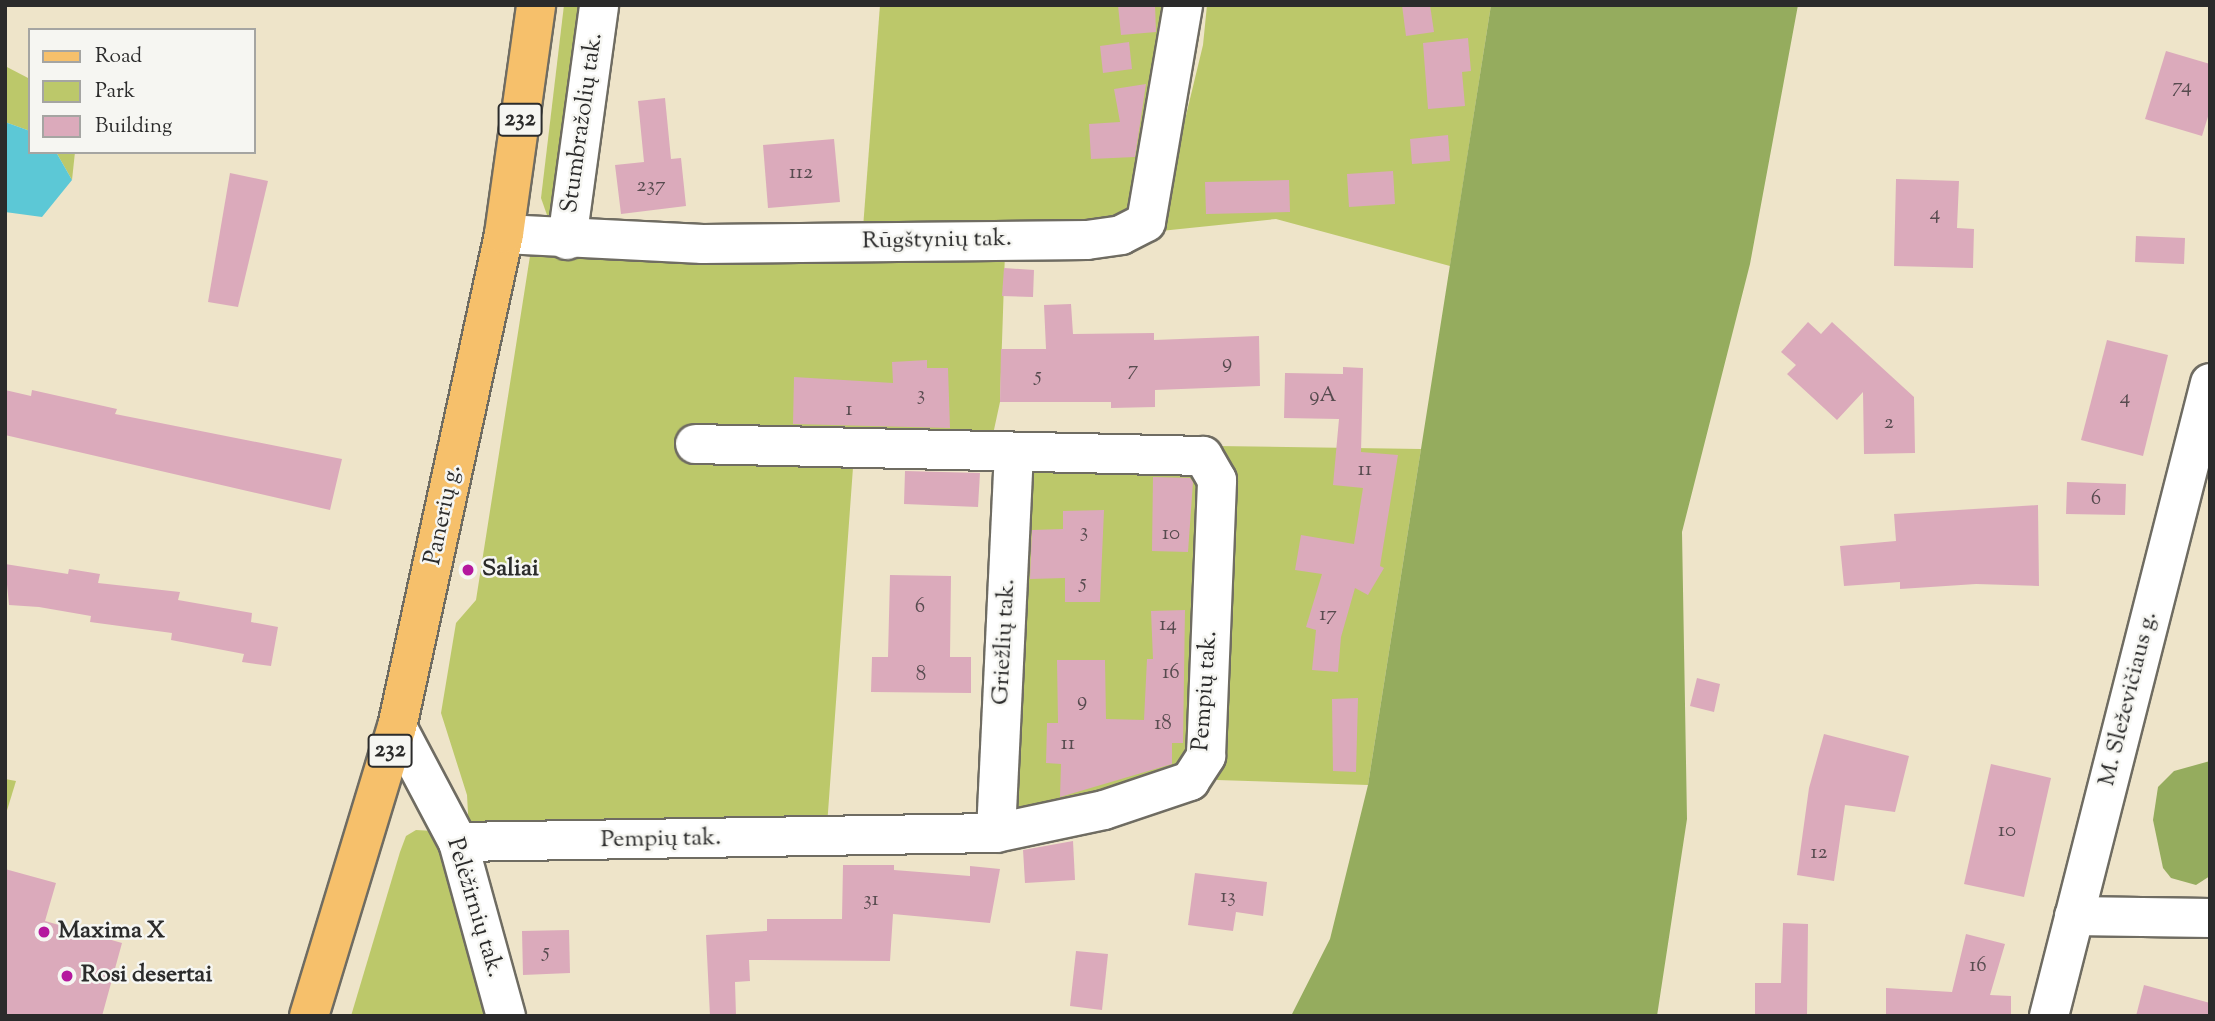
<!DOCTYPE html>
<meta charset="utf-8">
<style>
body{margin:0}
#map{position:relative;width:2215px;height:1021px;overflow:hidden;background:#eee4c9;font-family:"Sorts Mill Goudy",serif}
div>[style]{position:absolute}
.green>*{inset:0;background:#bcc86a}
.forest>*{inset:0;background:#95ac5e}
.water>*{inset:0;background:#5cc8d6}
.building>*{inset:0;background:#dbaabb}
.roads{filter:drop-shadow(2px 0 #6f6c62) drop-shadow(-2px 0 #6f6c62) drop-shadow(0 2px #6f6c62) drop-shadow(0 -2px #6f6c62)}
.minor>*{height:38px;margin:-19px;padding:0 19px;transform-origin:19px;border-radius:19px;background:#fff}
.primary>*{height:38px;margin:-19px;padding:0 19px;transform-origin:19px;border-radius:19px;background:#f6c06b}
.dots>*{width:19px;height:19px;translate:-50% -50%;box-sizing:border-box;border:4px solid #f6f6f2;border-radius:50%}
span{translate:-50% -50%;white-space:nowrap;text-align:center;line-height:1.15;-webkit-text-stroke:5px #f6f6f2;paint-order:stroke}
.number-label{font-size:21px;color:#574b4f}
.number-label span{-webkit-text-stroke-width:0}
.shield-label span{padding:2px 5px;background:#f6f6f2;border:2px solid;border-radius:5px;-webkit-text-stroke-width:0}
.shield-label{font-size:23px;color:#2b2b2b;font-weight:700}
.street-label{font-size:24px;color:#2b2b2b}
.poi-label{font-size:24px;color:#2b2b2b;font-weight:700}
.left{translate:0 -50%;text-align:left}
.frame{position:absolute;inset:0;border:7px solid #2b2b2b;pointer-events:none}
.legend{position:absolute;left:28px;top:28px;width:228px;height:126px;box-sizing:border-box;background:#f6f6f2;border:2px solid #a5a5a2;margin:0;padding:9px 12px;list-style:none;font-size:21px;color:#2b2b2b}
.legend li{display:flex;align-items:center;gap:14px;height:35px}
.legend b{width:35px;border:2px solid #a5a5a2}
</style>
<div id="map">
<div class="green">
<i style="clip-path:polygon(564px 5px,584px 5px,556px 217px,547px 215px,541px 198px)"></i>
<i style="clip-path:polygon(880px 5px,1174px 5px,1130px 220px,863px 228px)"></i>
<i style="clip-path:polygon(1207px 5px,1491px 5px,1450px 266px,1276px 219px,1151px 232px,1160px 223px,1203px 45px)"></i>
<i style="clip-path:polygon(5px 66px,30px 79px,30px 131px,5px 122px)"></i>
<i style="clip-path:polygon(56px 152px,75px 152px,72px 180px)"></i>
<i style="clip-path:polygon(542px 251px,1005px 252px,1000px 402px,992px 439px,855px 440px,827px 826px,469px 831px,467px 795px,441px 713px,456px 623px,476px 600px,530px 256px)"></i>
<i style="clip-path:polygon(1216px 446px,1421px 449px,1368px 785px,1217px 780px,1228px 469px)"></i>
<i style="clip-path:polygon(1198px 462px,1209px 479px,1190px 766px,1014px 820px,1020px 472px,1033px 464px)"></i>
<i style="clip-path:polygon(5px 779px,16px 781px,5px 817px)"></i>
<i style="clip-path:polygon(416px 830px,433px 831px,442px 845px,487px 1016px,351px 1016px,400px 852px,406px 836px)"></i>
</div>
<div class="forest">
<i style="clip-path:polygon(1491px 5px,1798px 5px,1750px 264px,1682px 532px,1687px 819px,1657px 1016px,1291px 1016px,1330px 939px,1368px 785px)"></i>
<i style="clip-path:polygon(2210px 761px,2210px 876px,2196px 885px,2171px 878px,2163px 868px,2153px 820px,2158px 787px,2174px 771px)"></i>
</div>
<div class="water">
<i style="clip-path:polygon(5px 122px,30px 131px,30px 152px,56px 152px,72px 180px,42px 217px,5px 212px)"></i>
</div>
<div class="building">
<i style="clip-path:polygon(1118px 5px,1155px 5px,1156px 32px,1121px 35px)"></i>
<i style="clip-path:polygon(1402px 5px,1430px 5px,1434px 32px,1406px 36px)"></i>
<i style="clip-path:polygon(1468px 38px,1471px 71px,1462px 72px,1465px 106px,1428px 109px,1423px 43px)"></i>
<i style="clip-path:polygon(1129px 42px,1132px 69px,1103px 73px,1100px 46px)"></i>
<i style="clip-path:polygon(2166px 51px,2210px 64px,2210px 110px,2202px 136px,2145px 119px)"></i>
<i style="clip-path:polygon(1146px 84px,1135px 157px,1091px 159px,1089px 124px,1120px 122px,1114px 89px)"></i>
<i style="clip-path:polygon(665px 98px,671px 159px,681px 158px,686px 206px,621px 214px,615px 165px,644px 162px,638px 101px)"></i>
<i style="clip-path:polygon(1448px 135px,1450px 161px,1412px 164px,1410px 139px)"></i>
<i style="clip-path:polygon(834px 139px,840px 202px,768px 208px,763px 145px)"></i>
<i style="clip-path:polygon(1393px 171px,1395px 204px,1349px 207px,1347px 174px)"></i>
<i style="clip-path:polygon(230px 173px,268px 181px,238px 307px,208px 302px)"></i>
<i style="clip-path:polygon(1896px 179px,1959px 181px,1957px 228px,1974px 229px,1973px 268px,1894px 266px)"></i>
<i style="clip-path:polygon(1289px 180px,1290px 212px,1206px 214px,1205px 182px)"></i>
<i style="clip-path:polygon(2136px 236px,2185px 238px,2184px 264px,2135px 262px)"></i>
<i style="clip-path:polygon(1004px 268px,1034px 270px,1033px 297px,1002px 296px)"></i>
<i style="clip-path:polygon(1071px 304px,1073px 334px,1154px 333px,1154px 340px,1259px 336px,1260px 386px,1155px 390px,1155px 407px,1111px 408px,1111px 402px,1000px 402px,1001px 349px,1046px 349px,1044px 305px)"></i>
<i style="clip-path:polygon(1808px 322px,1821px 334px,1832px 322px,1914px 397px,1915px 453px,1864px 454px,1863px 392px,1837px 420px,1787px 374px,1796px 365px,1781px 352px)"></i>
<i style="clip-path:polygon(2107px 340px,2168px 355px,2143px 456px,2081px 440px)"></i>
<i style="clip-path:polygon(927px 360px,927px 368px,948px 368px,950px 428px,793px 424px,794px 377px,893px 383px,892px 362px)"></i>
<i style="clip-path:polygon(1343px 367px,1363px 368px,1361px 452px,1398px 455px,1380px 566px,1384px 568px,1368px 595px,1355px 588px,1341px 637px,1338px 672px,1312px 670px,1316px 630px,1306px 627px,1322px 574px,1295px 570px,1301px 535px,1354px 544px,1363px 488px,1333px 485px,1339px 419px,1284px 418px,1285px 373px,1343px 374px)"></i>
<i style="clip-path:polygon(5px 390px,31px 396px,32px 390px,117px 409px,115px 414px,342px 459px,330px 510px,5px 435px)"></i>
<i style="clip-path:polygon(905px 471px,980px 473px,978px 507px,904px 504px)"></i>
<i style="clip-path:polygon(1153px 477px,1190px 478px,1193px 482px,1188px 552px,1152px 551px)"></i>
<i style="clip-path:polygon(2067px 482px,2126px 484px,2125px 515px,2066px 514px)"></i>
<i style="clip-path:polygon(2038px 505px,2039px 586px,1976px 584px,1900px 589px,1900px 582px,1844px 586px,1840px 546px,1896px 541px,1894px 514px)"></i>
<i style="clip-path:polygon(1104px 510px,1100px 602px,1065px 602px,1065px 578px,1030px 579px,1032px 530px,1063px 529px,1063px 511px)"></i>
<i style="clip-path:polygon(5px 564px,68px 574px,69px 569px,100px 574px,98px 583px,180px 592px,178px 600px,252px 613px,251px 622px,278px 627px,271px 666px,242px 662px,244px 654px,171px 640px,172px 633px,90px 622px,91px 616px,39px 607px,9px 605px)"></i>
<i style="clip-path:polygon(890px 575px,951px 576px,950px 657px,971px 657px,971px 693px,871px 692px,872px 657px,888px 657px)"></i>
<i style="clip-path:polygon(1185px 610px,1183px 743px,1172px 743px,1172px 764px,1060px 797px,1061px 764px,1046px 763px,1047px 723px,1058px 723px,1057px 660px,1105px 660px,1106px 719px,1144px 720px,1147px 659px,1153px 659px,1151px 611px)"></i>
<i style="clip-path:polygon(1697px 678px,1720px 684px,1714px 712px,1690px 706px)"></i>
<i style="clip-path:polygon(1358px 698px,1356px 772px,1333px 771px,1332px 699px)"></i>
<i style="clip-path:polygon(1824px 734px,1909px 756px,1895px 812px,1845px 805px,1834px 881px,1797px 875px,1809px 788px)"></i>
<i style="clip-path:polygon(1991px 764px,2051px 778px,2024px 897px,1964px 884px)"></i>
<i style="clip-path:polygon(1073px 841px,1075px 880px,1025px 883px,1023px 850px)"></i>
<i style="clip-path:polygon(843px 865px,894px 865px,894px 870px,970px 876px,970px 866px,1000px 869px,990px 923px,893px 914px,890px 961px,749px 960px,750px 981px,735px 982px,736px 1016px,710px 1016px,706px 935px,767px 931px,767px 919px,842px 919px)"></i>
<i style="clip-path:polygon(5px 869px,56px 883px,45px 921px,122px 943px,102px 1016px,5px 1016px)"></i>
<i style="clip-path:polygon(1195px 873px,1267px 882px,1263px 916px,1236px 912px,1233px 931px,1188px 925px)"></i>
<i style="clip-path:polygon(1783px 923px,1808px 924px,1807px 1016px,1755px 1016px,1755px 983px,1781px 983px)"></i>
<i style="clip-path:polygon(569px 930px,570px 973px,523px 975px,522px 931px)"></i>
<i style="clip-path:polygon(1966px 934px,2005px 944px,1990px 995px,2011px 996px,2011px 1016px,1886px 1016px,1886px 988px,1952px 992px)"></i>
<i style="clip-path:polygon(1076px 951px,1108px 954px,1102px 1010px,1070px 1006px)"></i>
<i style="clip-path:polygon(2144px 985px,2210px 1003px,2210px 1016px,2136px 1016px)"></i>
</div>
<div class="roads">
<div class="minor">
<i style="left:504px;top:234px;width:199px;rotate:2.9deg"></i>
<i style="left:703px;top:244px;width:384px;rotate:-0.6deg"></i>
<i style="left:1087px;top:240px;width:34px;rotate:-8deg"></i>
<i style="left:1121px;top:235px;width:28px;rotate:-27deg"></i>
<i style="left:1146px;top:222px;width:220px;rotate:-80.3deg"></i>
<i style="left:567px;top:240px;width:237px;rotate:-82.2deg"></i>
<i style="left:397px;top:727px;width:130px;rotate:62.1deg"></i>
<i style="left:458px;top:842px;width:180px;rotate:74.6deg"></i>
<i style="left:996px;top:833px;width:381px;rotate:-87.3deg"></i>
<i style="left:458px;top:842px;width:538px;rotate:-0.96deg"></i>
<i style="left:996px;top:833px;width:110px;rotate:-12deg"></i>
<i style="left:1104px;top:810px;width:91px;rotate:-18.6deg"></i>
<i style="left:1190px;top:781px;width:30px;rotate:-57deg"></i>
<i style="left:1206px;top:756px;width:276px;rotate:-87.7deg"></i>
<i style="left:1217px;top:480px;width:28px;rotate:-120deg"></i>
<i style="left:1203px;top:456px;width:508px;rotate:-178.65deg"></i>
<i style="left:2074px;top:916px;width:136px;rotate:0.8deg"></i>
<i style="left:2049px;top:1016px;width:653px;rotate:-75.73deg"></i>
</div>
<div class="primary">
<i style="left:309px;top:1016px;width:302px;rotate:-73.1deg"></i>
<i style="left:397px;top:727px;width:504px;rotate:-77.75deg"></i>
<i style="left:504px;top:234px;width:231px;rotate:-82deg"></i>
</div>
</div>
<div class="dots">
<i style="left:468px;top:570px;background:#b5179e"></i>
<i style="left:44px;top:932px;background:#b5179e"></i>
<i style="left:67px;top:976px;background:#b5179e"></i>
</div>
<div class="number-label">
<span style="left:2182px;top:87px">74</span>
<span style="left:801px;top:173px">112</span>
<span style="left:651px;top:186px">237</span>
<span style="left:1935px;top:214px">4</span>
<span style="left:1227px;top:363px">9</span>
<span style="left:1133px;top:370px">7</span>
<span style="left:1038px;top:376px">5</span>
<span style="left:921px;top:395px">3</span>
<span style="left:1323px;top:396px">9A</span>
<span style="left:2125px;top:398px">4</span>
<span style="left:849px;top:410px">1</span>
<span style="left:1889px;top:423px">2</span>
<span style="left:1365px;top:470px">11</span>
<span style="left:2096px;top:499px">6</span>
<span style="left:1084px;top:532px">3</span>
<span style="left:1171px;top:534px">10</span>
<span style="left:1083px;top:583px">5</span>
<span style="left:920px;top:607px">6</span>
<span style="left:1328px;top:615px">17</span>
<span style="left:1168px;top:625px">14</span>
<span style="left:1171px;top:673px">16</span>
<span style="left:921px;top:675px">8</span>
<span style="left:1082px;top:701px">9</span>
<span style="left:1163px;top:724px">18</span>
<span style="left:1068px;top:744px">11</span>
<span style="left:2007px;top:831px">10</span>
<span style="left:1819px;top:853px">12</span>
<span style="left:1228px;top:897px">13</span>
<span style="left:871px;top:900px">31</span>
<span style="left:546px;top:952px">5</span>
<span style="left:1978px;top:966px">16</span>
</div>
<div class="shield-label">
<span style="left:520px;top:120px">232</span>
<span style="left:390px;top:751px">232</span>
</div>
<div class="street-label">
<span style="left:583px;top:123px;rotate:-82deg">Stumbražolių tak.</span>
<span style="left:937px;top:241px;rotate:-1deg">Rūgštynių tak.</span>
<span style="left:444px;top:515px;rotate:-78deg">Panerių g.</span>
<span style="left:1005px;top:642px;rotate:-87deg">Griežlių tak.</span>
<span style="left:1206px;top:691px;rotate:-86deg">Pempių tak.</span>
<span style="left:2129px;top:699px;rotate:-76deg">M. Sleževičiaus g.</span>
<span style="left:661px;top:840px;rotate:-1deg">Pempių tak.</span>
<span style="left:474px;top:908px;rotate:73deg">Pelėžirnių tak.</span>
</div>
<div class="poi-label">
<span class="left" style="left:482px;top:570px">Saliai</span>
<span class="left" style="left:58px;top:932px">Maxima X</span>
<span class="left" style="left:81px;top:976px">Rosi desertai</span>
</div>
<div class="frame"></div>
<ul class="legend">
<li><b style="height:9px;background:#f6c06b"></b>Road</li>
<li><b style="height:19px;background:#bcc86a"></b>Park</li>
<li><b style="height:19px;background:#dbaabb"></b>Building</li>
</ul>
</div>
